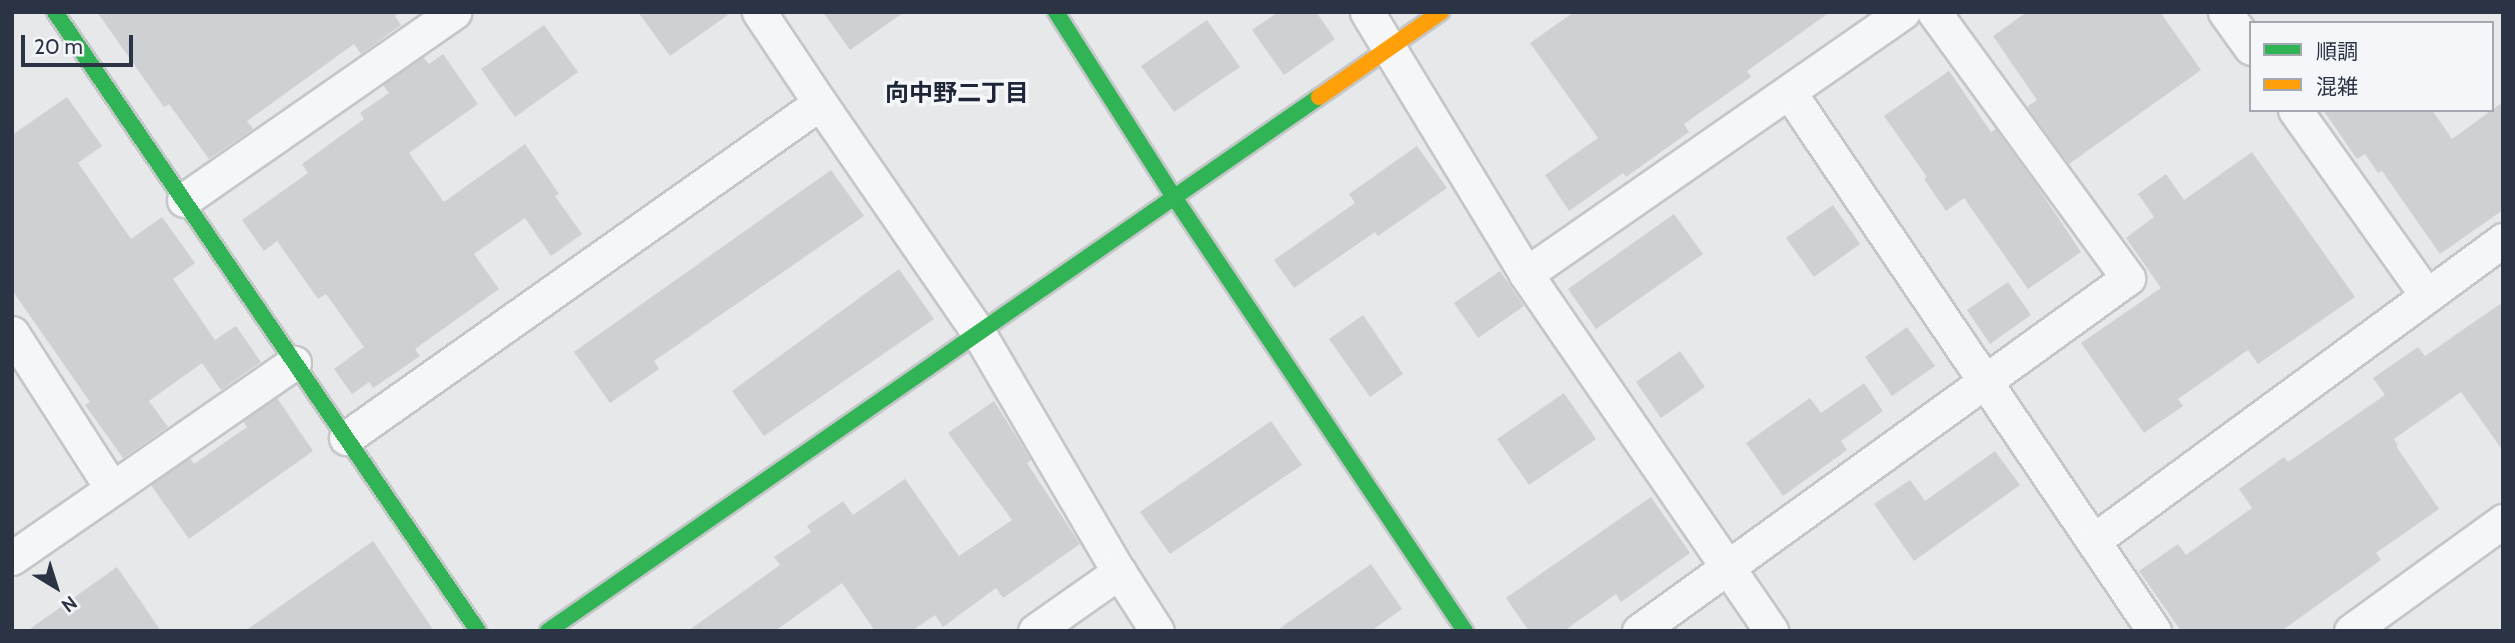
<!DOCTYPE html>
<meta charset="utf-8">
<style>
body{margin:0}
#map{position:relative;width:2515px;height:643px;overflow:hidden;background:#e6e8ea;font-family:Cabin,"Noto Sans JP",sans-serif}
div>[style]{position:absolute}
.building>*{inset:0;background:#ced0d3}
.roads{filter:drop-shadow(2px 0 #c4c6c8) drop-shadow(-2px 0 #c4c6c8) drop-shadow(0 2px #c4c6c8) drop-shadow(0 -2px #c4c6c8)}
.street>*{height:33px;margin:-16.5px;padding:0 16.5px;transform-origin:16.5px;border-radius:16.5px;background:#f5f6f7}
.fast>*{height:16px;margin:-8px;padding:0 8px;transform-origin:8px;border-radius:8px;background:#30b455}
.slow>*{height:16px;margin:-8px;padding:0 8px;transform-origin:8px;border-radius:8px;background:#ff9f0a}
span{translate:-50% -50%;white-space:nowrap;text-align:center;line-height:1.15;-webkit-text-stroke:7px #f4f6f9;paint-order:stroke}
.neighbourhood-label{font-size:24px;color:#1d2536;font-weight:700}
.frame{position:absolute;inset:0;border:14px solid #2b3445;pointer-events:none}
.legend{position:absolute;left:2249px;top:21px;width:245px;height:91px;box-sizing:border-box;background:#f4f6f9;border:2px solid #a4a8b1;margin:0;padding:9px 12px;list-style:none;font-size:21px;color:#2b3445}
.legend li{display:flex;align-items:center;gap:14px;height:35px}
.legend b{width:35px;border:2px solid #a4a8b1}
.north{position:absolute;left:21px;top:552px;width:70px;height:70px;-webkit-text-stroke:5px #f4f6f9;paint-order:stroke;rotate:142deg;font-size:19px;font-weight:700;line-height:28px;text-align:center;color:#2b3445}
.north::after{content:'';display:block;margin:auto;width:24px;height:32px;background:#2b3445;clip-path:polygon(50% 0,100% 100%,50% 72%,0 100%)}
.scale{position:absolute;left:21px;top:35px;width:112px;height:32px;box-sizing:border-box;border:4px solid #2b3445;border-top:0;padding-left:9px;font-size:21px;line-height:24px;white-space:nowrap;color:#2b3445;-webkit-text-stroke:5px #f4f6f9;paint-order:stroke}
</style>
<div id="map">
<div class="building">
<i style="clip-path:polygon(97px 12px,400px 12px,395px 16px,401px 25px,361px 54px,354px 44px,247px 121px,253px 129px,209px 159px,169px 104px,164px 107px)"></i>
<i style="clip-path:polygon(638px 12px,732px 12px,670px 56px)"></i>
<i style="clip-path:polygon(823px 12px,904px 12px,850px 50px)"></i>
<i style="clip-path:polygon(1278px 12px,1316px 12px,1335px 39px,1284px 75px,1252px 30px)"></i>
<i style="clip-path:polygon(1574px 12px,1830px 12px,1747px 71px,1751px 77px,1684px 124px,1689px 132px,1626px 177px,1623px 173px,1569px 211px,1545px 175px,1598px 138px,1530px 43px)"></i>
<i style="clip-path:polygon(2027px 12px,2160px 12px,2201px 70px,2069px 164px,2027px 107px,2037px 100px,1993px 36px)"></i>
<i style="clip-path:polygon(1207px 20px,1240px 67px,1174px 112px,1141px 66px)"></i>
<i style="clip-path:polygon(544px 25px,578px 72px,515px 117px,481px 69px)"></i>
<i style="clip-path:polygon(443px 54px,478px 104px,409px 153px,444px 202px,525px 144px,559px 194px,555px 196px,582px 234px,551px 256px,525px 218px,474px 254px,499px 289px,415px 349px,420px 356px,373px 388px,369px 382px,352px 394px,334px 369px,364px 347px,326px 294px,318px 299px,277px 241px,264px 251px,242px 220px,308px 173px,302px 164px,364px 119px,360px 113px,389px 93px,383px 85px,423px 57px,429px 64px)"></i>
<i style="clip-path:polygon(1949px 71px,1991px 132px,1996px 129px,2037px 186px,2081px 252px,2028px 289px,1964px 198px,1946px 211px,1924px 179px,1927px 177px,1884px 116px)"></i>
<i style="clip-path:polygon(67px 97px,102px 146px,78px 163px,131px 239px,162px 217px,195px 263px,173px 279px,215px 340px,236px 326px,261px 362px,221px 390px,202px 363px,149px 401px,168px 427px,123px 458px,85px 405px,90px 402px,12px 290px,12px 135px)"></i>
<i style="clip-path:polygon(2503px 102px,2503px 210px,2440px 254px,2382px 171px,2378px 173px,2365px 154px,2357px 159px,2323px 110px,2432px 110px,2452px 139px)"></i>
<i style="clip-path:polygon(1417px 146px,1447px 188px,1378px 236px,1375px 232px,1294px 288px,1274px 260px,1355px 203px,1349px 194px)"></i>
<i style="clip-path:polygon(2252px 152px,2355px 297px,2258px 364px,2248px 350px,2178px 399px,2183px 406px,2144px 433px,2081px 343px,2161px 288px,2126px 238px,2154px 217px,2138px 194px,2166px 174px,2184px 200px)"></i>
<i style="clip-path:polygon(831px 170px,864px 216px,654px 361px,659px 369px,610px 403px,574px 352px)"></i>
<i style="clip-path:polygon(1833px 205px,1860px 244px,1814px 277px,1786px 238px)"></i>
<i style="clip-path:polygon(1674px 214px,1703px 254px,1596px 329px,1568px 289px)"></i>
<i style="clip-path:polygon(899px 269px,934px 319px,764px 436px,732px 391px)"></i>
<i style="clip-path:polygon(1500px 271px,1524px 306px,1478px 338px,1454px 303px)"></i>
<i style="clip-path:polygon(2008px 282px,2031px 315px,1990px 344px,1967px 310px)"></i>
<i style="clip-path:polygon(2503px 302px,2503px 451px,2461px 392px,2394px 439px,2398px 445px,2396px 446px,2439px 509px,2376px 553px,2381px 560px,2281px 631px,2181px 631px,2139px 571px,2178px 544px,2186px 555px,2252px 508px,2239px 489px,2284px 457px,2288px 462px,2385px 395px,2373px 378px,2418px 347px,2425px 356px)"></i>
<i style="clip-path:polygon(1363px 315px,1403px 374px,1370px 397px,1329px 339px)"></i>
<i style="clip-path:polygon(1907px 327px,1935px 366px,1892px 396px,1865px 357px)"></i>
<i style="clip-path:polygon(1680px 351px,1705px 387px,1661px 418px,1636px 382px)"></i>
<i style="clip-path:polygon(1864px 383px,1883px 411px,1841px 441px,1847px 450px,1783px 496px,1746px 443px,1810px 398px,1821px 413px)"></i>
<i style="clip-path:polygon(1564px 393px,1596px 439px,1529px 485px,1497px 439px)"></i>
<i style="clip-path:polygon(277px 398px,313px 451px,189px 539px,151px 485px,190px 458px,194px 464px,247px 427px,243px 421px)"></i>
<i style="clip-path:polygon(994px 401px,1031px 460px,1027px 463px,1080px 544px,1003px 598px,996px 588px,943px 627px,935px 615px,912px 631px,875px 631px,842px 583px,775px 631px,688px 631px,780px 565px,774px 557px,811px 532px,807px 526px,843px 501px,853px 515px,905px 479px,959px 556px,1012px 520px,948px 433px)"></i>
<i style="clip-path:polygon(1271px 421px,1302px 465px,1170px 554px,1140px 512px)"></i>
<i style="clip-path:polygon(1995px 451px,2020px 485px,1914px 561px,1874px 504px,1910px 480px,1925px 501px)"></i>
<i style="clip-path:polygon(1651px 497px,1690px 553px,1621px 602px,1616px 594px,1564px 631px,1529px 631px,1506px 598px)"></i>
<i style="clip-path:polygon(373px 541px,434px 631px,245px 631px)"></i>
<i style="clip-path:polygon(1371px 564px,1402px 609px,1371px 631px,1276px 631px)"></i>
<i style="clip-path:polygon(117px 567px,161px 631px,27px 631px)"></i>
</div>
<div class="roads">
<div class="street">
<i style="left:1367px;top:12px;width:306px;rotate:58.7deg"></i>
<i style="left:1526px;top:274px;width:433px;rotate:55.5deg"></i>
<i style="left:2225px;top:12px;width:44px;rotate:54.2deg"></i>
<i style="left:1789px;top:92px;width:651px;rotate:55.89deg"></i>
<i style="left:820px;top:103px;width:278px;rotate:55.4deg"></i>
<i style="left:978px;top:332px;width:278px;rotate:59.6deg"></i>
<i style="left:1119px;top:572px;width:70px;rotate:57.2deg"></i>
<i style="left:2295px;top:110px;width:228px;rotate:54.6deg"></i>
<i style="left:184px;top:200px;width:329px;rotate:-34.8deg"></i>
<i style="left:1526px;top:274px;width:459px;rotate:-34.8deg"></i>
<i style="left:12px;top:333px;width:185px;rotate:57.3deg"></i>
<i style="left:346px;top:438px;width:580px;rotate:-35.25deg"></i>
<i style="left:820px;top:103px;width:110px;rotate:-123.8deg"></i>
<i style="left:2093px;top:541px;width:509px;rotate:-36.28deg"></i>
<i style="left:12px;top:558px;width:343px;rotate:-34.7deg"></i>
<i style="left:1035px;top:631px;width:103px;rotate:-35.1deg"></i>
<i style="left:1639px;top:631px;width:603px;rotate:-35.82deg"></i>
<i style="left:2128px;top:278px;width:329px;rotate:-126.1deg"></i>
<i style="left:2351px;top:631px;width:188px;rotate:-35.9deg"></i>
</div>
<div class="fast">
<i style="left:55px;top:12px;width:750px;rotate:55.65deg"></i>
<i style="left:1056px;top:12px;width:219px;rotate:57.5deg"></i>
<i style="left:1174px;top:197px;width:523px;rotate:56.16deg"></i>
<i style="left:548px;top:631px;width:938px;rotate:-34.71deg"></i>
</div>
<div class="slow">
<i style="left:1319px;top:97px;width:149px;rotate:-34.9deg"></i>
</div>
</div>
<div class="neighbourhood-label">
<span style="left:957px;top:93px">向中野二丁目</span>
</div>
<div class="frame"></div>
<ul class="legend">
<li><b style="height:9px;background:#30b455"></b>順調</li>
<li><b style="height:9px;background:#ff9f0a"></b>混雑</li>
</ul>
<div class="north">N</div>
<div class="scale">20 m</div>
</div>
